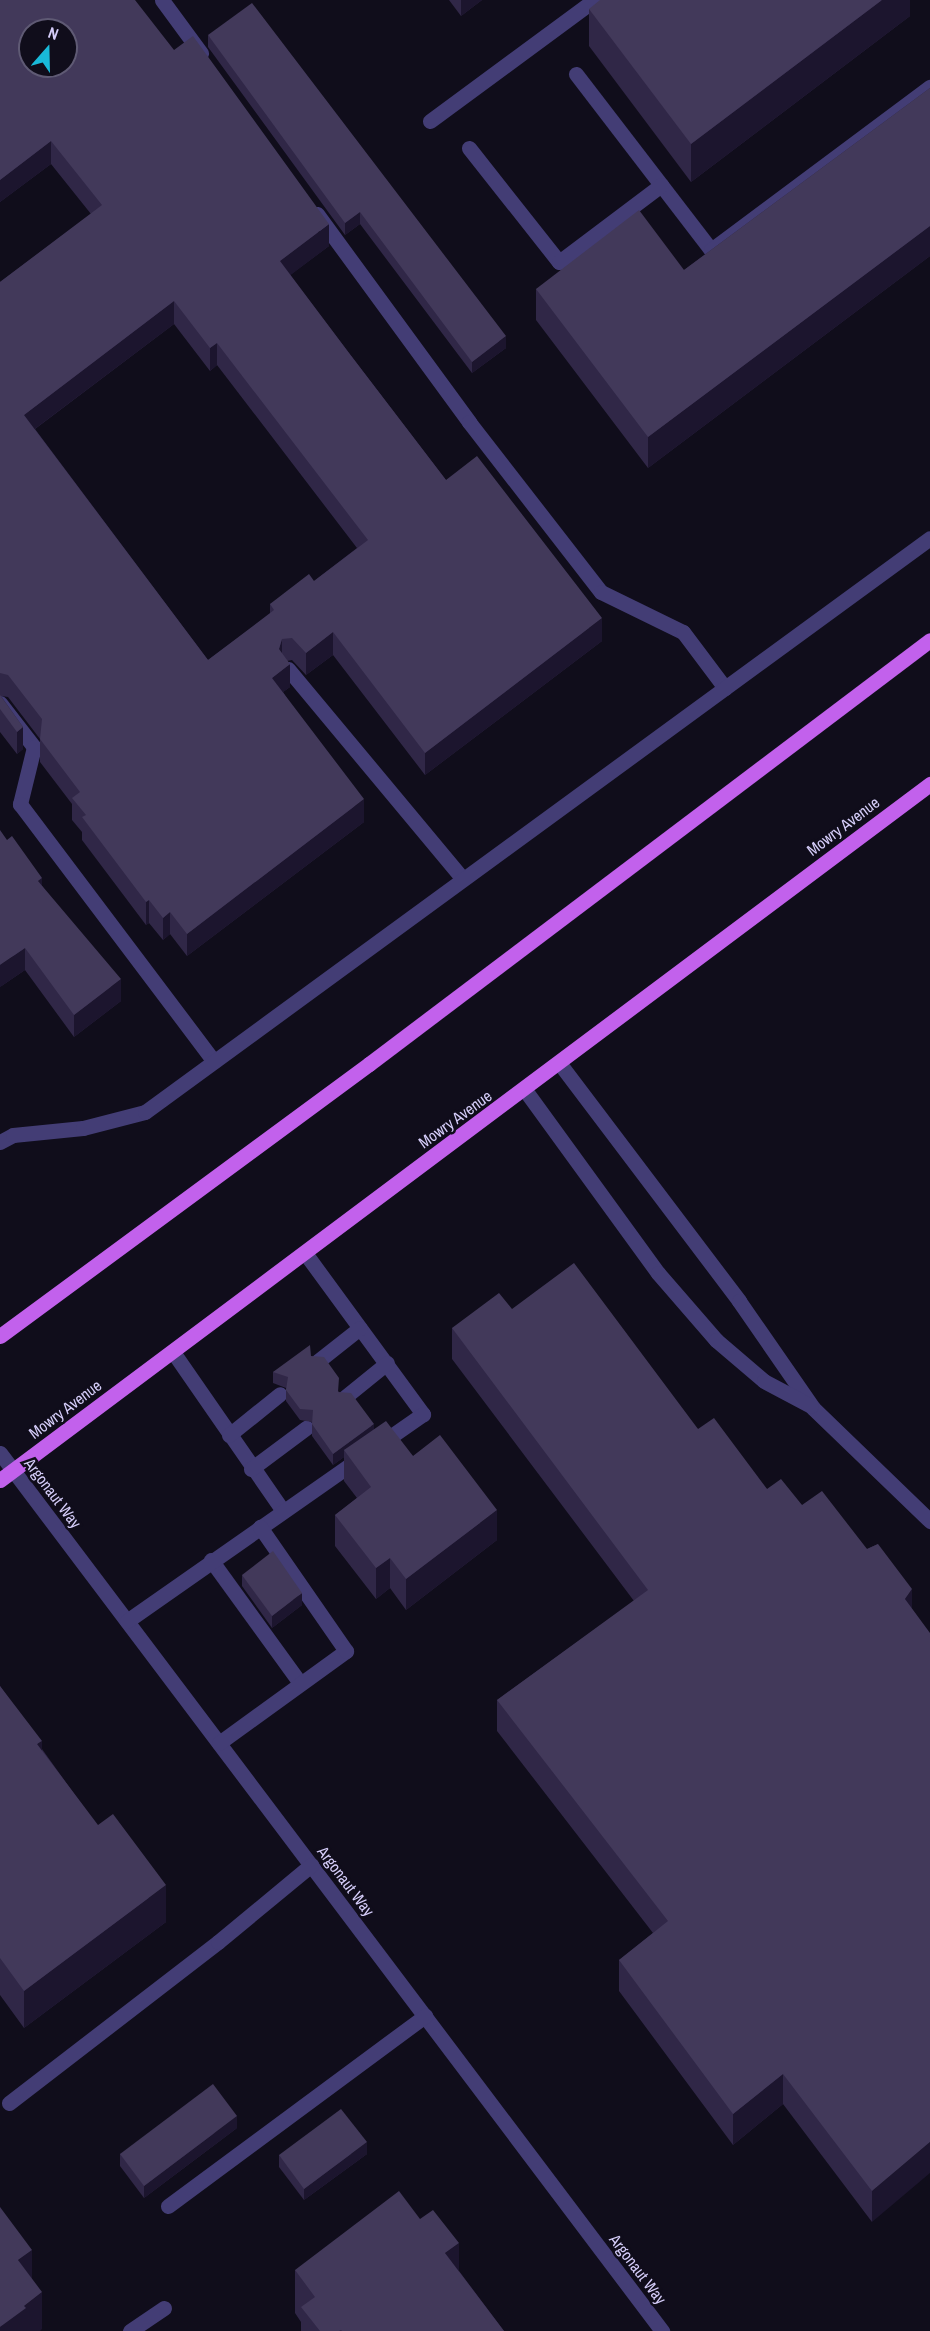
<!DOCTYPE html>
<style>
body{margin:0}
#map{position:relative;width:930px;height:2331px;overflow:hidden;background:#100d1b;font-family:"Archivo Narrow",sans-serif}
div>[style]{position:absolute}
.minor>*{height:15px;margin:-7.5px;padding:0 7.5px;transform-origin:7.5px;border-radius:7.5px;background:#433d75}
.major>*{height:15px;margin:-7.5px;padding:0 7.5px;transform-origin:7.5px;border-radius:7.5px;background:#c261ec}
.wall>*{inset:0;background:#302747}
.shaded-wall>*{inset:0;background:#1c152e}
.building>*{inset:0;background:#42395a}
span{translate:-50% -50%;white-space:nowrap;text-align:center;line-height:1.15;-webkit-text-stroke:5px #100d1b;paint-order:stroke}
.street-label{font-size:16px;color:#d5cdf9}
.north{position:absolute;left:18px;top:18px;width:60px;height:60px;box-sizing:border-box;background:#100d1b;border:2px solid #5f5a74;border-radius:50%;rotate:20deg;font-size:16px;font-weight:700;line-height:24px;text-align:center;color:#d5cdf9}
.north::after{content:'';display:block;margin:auto;width:21px;height:27px;background:#19b9d9;clip-path:polygon(50% 0,100% 100%,50% 72%,0 100%)}
</style>
<div id="map">
<div class="minor">
<i style="left:162px;top:0;width:66px;rotate:53.7deg"></i>
<i style="left:576px;top:74px;width:222px;rotate:52.5deg"></i>
<i style="left:711px;top:250px;width:273px;rotate:-36.7deg"></i>
<i style="left:430px;top:121px;width:204px;rotate:-36.4deg"></i>
<i style="left:469px;top:148px;width:145px;rotate:51.7deg"></i>
<i style="left:559px;top:262px;width:128px;rotate:-37deg"></i>
<i style="left:317px;top:214px;width:258px;rotate:53.8deg"></i>
<i style="left:469px;top:422px;width:215px;rotate:52.2deg"></i>
<i style="left:601px;top:592px;width:91px;rotate:26deg"></i>
<i style="left:683px;top:632px;width:70px;rotate:53.1deg"></i>
<i style="left:288px;top:669px;width:273px;rotate:50.2deg"></i>
<i style="left:0;top:703px;width:56px;rotate:52.3deg"></i>
<i style="left:34px;top:747px;width:59px;rotate:103.8deg"></i>
<i style="left:20px;top:804px;width:322px;rotate:53deg"></i>
<i style="left:560px;top:1064px;width:297px;rotate:52.9deg"></i>
<i style="left:739px;top:1301px;width:130px;rotate:55.3deg"></i>
<i style="left:813px;top:1408px;width:163px;rotate:44deg"></i>
<i style="left:525px;top:1090px;width:226px;rotate:54deg"></i>
<i style="left:658px;top:1273px;width:89px;rotate:49.1deg"></i>
<i style="left:716px;top:1340px;width:63px;rotate:40.5deg"></i>
<i style="left:764px;top:1381px;width:53px;rotate:28deg"></i>
<i style="left:0;top:1142px;width:15px;rotate:-28deg"></i>
<i style="left:13px;top:1135px;width:70px;rotate:-5.7deg"></i>
<i style="left:83px;top:1128px;width:64px;rotate:-14.5deg"></i>
<i style="left:145px;top:1112px;width:972px;rotate:-36.17deg"></i>
<i style="left:305px;top:1253px;width:200px;rotate:53.8deg"></i>
<i style="left:423px;top:1414px;width:52px;rotate:145.1deg"></i>
<i style="left:173px;top:1352px;width:193px;rotate:55.3deg"></i>
<i style="left:318px;top:1361px;width:53px;rotate:-38.2deg"></i>
<i style="left:345px;top:1397px;width:54px;rotate:-39deg"></i>
<i style="left:229px;top:1435px;width:65px;rotate:-38.8deg"></i>
<i style="left:0;top:1453px;width:1100px;rotate:52.98deg"></i>
<i style="left:251px;top:1469px;width:69px;rotate:-36.7deg"></i>
<i style="left:211px;top:1560px;width:152px;rotate:54.1deg"></i>
<i style="left:127px;top:1621px;width:284px;rotate:-35deg"></i>
<i style="left:219px;top:1743px;width:157px;rotate:-35.9deg"></i>
<i style="left:346px;top:1651px;width:151px;rotate:-124.7deg"></i>
<i style="left:9px;top:2103px;width:264px;rotate:-37.6deg"></i>
<i style="left:218px;top:1942px;width:121px;rotate:-39.6deg"></i>
<i style="left:168px;top:2206px;width:320px;rotate:-36.5deg"></i>
<i style="left:130px;top:2331px;width:41px;rotate:-34.1deg"></i>
</div>
<div class="major">
<i style="left:0;top:1336px;width:458px;rotate:-36.4deg"></i>
<i style="left:369px;top:1064px;width:703px;rotate:-37.08deg"></i>
<i style="left:0;top:1480px;width:1162px;rotate:-36.81deg"></i>
</div>
<div class="wall">
<i style="clip-path:polygon(evenodd,0 0,174px 50px,329px 246px,290px 275px,349px 353px,446px 480px,602px 641px,425px 775px,333px 655px,306px 675px,292px 660px,287px 661px,290px 687px,283px 692px,364px 822px,187px 956px,170px 934px,163px 940px,149px 923px,146px 925px,82px 840px,82px 832px,72px 820px,72px 804px,40px 762px,40px 739px,8px 697px,1px 696px,23px 727px,23px 749px,17px 754px,0 732px,0 282px,91px 214px,51px 164px,0 202px,0 0,174px 324px,210px 371px,217px 365px,357px 548px,314px 581px,270px 604px,270px 614px,208px 660px,35px 429px,174px 324px)"></i>
<i style="clip-path:polygon(449px 0,482px 0,461px 16px)"></i>
<i style="clip-path:polygon(910px 0,910px 16px,691px 182px,589px 46px,589px 9px)"></i>
<i style="clip-path:polygon(208px 35px,506px 348px,472px 373px,360px 224px,345px 235px,208px 47px)"></i>
<i style="clip-path:polygon(930px 88px,930px 256px,648px 468px,536px 320px,536px 289px,684px 270px)"></i>
<i style="clip-path:polygon(42px 886px,121px 1001px,74px 1037px,25px 970px,0 987px)"></i>
<i style="clip-path:polygon(512px 1309px,698px 1429px,767px 1489px,802px 1505px,867px 1549px,878px 1544px,872px 2222px,783px 2104px,733px 2145px,619px 1991px,619px 1960px,653px 1933px,497px 1731px,497px 1700px,634px 1601px,452px 1359px,452px 1328px)"></i>
<i style="clip-path:polygon(311px 1356px,339px 1392px,374px 1429px,413px 1456px,497px 1540px,406px 1610px,390px 1588px,376px 1599px,335px 1546px,335px 1515px,357px 1498px,344px 1481px,344px 1457px,333px 1465px,312px 1436px,312px 1422px,300px 1420px,286px 1401px,286px 1388px,273px 1383px,273px 1372px)"></i>
<i style="clip-path:polygon(242px 1575px,302px 1605px,272px 1628px,242px 1586px)"></i>
<i style="clip-path:polygon(0 1686px,42px 1749px,166px 1922px,24px 2028px,0 1995px)"></i>
<i style="clip-path:polygon(237px 2128px,144px 2198px,120px 2166px,120px 2154px)"></i>
<i style="clip-path:polygon(367px 2154px,304px 2200px,279px 2167px,279px 2155px)"></i>
<i style="clip-path:polygon(295px 2270px,459px 2271px,504px 2331px,301px 2331px,301px 2322px,295px 2313px)"></i>
</div>
<div class="shaded-wall">
<i style="clip-path:polygon(461px 0,482px 0,461px 16px)"></i>
<i style="clip-path:polygon(882px 0,910px 0,910px 16px,691px 182px,691px 144px)"></i>
<i style="clip-path:polygon(51px 141px,51px 164px,0 202px,0 180px)"></i>
<i style="clip-path:polygon(360px 212px,360px 224px,345px 235px,345px 223px)"></i>
<i style="clip-path:polygon(329px 224px,329px 246px,280px 283px,280px 261px)"></i>
<i style="clip-path:polygon(930px 226px,930px 256px,648px 468px,648px 437px)"></i>
<i style="clip-path:polygon(174px 301px,174px 324px,24px 437px,24px 415px)"></i>
<i style="clip-path:polygon(506px 336px,506px 348px,472px 373px,472px 362px)"></i>
<i style="clip-path:polygon(217px 343px,217px 365px,210px 371px,210px 348px)"></i>
<i style="clip-path:polygon(602px 618px,602px 641px,425px 775px,425px 753px)"></i>
<i style="clip-path:polygon(333px 632px,333px 655px,306px 675px,306px 653px)"></i>
<i style="clip-path:polygon(282px 639px,282px 661px,279px 649px)"></i>
<i style="clip-path:polygon(290px 664px,290px 687px,272px 700px,272px 678px)"></i>
<i style="clip-path:polygon(23px 727px,23px 749px,17px 754px,17px 732px)"></i>
<i style="clip-path:polygon(364px 799px,364px 822px,187px 956px,187px 934px)"></i>
<i style="clip-path:polygon(42px 878px,42px 901px,38px 881px)"></i>
<i style="clip-path:polygon(149px 900px,149px 923px,146px 925px,146px 902px)"></i>
<i style="clip-path:polygon(170px 912px,170px 934px,163px 940px,163px 918px)"></i>
<i style="clip-path:polygon(25px 948px,25px 970px,0 987px,0 965px)"></i>
<i style="clip-path:polygon(121px 979px,121px 1001px,74px 1037px,74px 1015px)"></i>
<i style="clip-path:polygon(374px 1424px,374px 1436px,344px 1450px,344px 1457px,333px 1465px,333px 1454px)"></i>
<i style="clip-path:polygon(497px 1510px,497px 1540px,406px 1610px,406px 1579px)"></i>
<i style="clip-path:polygon(390px 1558px,390px 1588px,376px 1599px,376px 1568px)"></i>
<i style="clip-path:polygon(912px 1589px,912px 1619px,905px 1599px)"></i>
<i style="clip-path:polygon(302px 1593px,302px 1605px,272px 1628px,272px 1616px)"></i>
<i style="clip-path:polygon(42px 1741px,42px 1779px,37px 1744px)"></i>
<i style="clip-path:polygon(166px 1885px,166px 1922px,24px 2028px,24px 1991px)"></i>
<i style="clip-path:polygon(783px 2074px,783px 2104px,733px 2145px,733px 2114px)"></i>
<i style="clip-path:polygon(237px 2116px,237px 2128px,144px 2198px,144px 2186px)"></i>
<i style="clip-path:polygon(367px 2142px,367px 2154px,304px 2200px,304px 2189px)"></i>
<i style="clip-path:polygon(930px 2142px,930px 2173px,872px 2222px,872px 2191px)"></i>
<i style="clip-path:polygon(459px 2243px,459px 2286px,445px 2253px)"></i>
<i style="clip-path:polygon(32px 2250px,32px 2287px,18px 2260px)"></i>
<i style="clip-path:polygon(42px 2292px,42px 2329px,40px 2331px,0 2331px,0 2327px,24px 2306px)"></i>
</div>
<div class="building">
<i style="clip-path:polygon(evenodd,0 0,135px 0,174px 50px,193px 36px,329px 224px,280px 261px,349px 353px,446px 480px,477px 456px,602px 618px,425px 753px,333px 632px,306px 653px,292px 638px,282px 639px,279px 649px,290px 664px,272px 678px,364px 799px,187px 934px,170px 912px,163px 918px,149px 900px,146px 902px,82px 817px,86px 815px,72px 798px,80px 792px,40px 739px,42px 719px,8px 675px,0 673px,0 282px,102px 205px,51px 141px,0 180px,0 0,30px 30px,66px 30px,66px 66px,30px 66px,30px 30px,0 0,174px 301px,210px 348px,217px 343px,368px 540px,314px 581px,309px 574px,270px 604px,274px 610px,208px 660px,24px 415px,174px 301px)"></i>
<i style="clip-path:polygon(600px 0,882px 0,691px 144px,589px 9px)"></i>
<i style="clip-path:polygon(252px 3px,506px 336px,472px 362px,360px 212px,345px 223px,208px 35px)"></i>
<i style="clip-path:polygon(930px 88px,930px 226px,648px 437px,536px 289px,639px 210px,684px 270px)"></i>
<i style="clip-path:polygon(0 695px,23px 727px,17px 732px,0 709px)"></i>
<i style="clip-path:polygon(0 830px,7px 840px,12px 836px,42px 878px,38px 881px,121px 979px,74px 1015px,25px 948px,0 965px)"></i>
<i style="clip-path:polygon(574px 1263px,698px 1429px,714px 1418px,767px 1489px,781px 1479px,802px 1505px,822px 1491px,867px 1549px,878px 1544px,912px 1589px,905px 1599px,930px 1633px,930px 2142px,872px 2191px,783px 2074px,733px 2114px,619px 1960px,668px 1921px,497px 1700px,648px 1590px,452px 1328px,499px 1293px,512px 1309px)"></i>
<i style="clip-path:polygon(310px 1345px,311px 1356px,324px 1357px,339px 1378px,338px 1392px,351px 1393px,374px 1424px,333px 1454px,312px 1424px,313px 1410px,300px 1409px,286px 1390px,288px 1377px,273px 1372px)"></i>
<i style="clip-path:polygon(386px 1421px,413px 1456px,440px 1435px,497px 1510px,406px 1579px,390px 1558px,376px 1568px,335px 1515px,371px 1487px,344px 1450px)"></i>
<i style="clip-path:polygon(273px 1551px,302px 1593px,272px 1616px,242px 1575px)"></i>
<i style="clip-path:polygon(0 1686px,42px 1741px,37px 1744px,98px 1825px,113px 1814px,166px 1885px,24px 1991px,0 1958px)"></i>
<i style="clip-path:polygon(213px 2084px,237px 2116px,144px 2186px,120px 2154px)"></i>
<i style="clip-path:polygon(341px 2109px,367px 2142px,304px 2189px,279px 2155px)"></i>
<i style="clip-path:polygon(399px 2191px,420px 2219px,433px 2210px,459px 2243px,445px 2253px,504px 2331px,342px 2331px,341px 2330px,339px 2331px,320px 2331px,301px 2307px,315px 2297px,295px 2270px)"></i>
<i style="clip-path:polygon(0 2207px,32px 2250px,18px 2260px,42px 2292px,24px 2306px,26px 2308px,0 2327px)"></i>
</div>
<div class="street-label">
<span style="left:843px;top:826px;rotate:-37deg">Mowry Avenue</span>
<span style="left:455px;top:1119px;rotate:-36deg">Mowry Avenue</span>
<span style="left:65px;top:1409px;rotate:-37deg">Mowry Avenue</span>
<span style="left:53px;top:1493px;rotate:53deg">Argonaut Way</span>
<span style="left:346px;top:1881px;rotate:53deg">Argonaut Way</span>
<span style="left:638px;top:2269px;rotate:53deg">Argonaut Way</span>
</div>
<div class="north">N</div>
</div>
